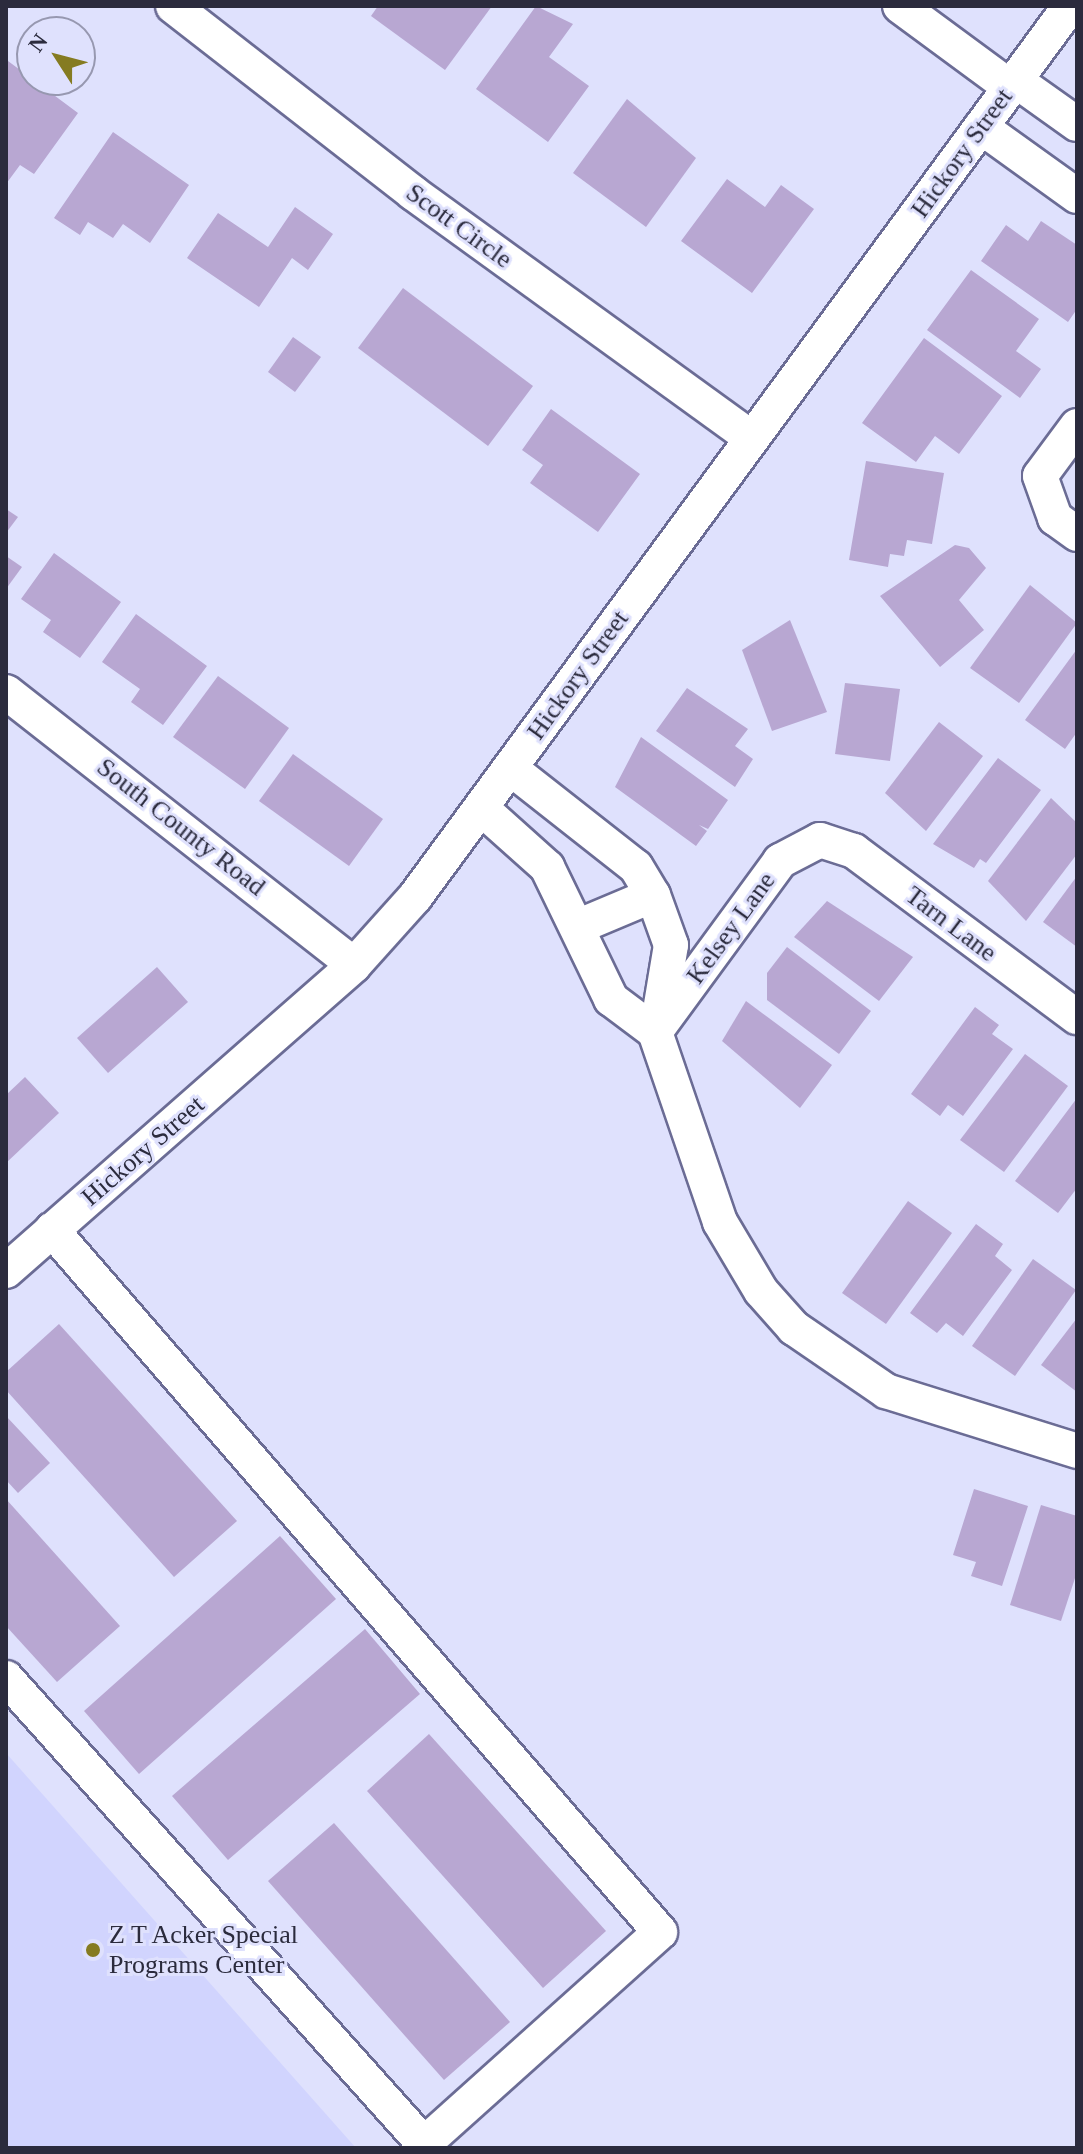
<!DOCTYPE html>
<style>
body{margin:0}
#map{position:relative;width:1083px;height:2154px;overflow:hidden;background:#dfe1fd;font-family:Georgia,serif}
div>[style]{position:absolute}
.built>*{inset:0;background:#d1d4fe}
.building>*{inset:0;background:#b8a7d2}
.roads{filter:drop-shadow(2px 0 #6b6c95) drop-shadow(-2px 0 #6b6c95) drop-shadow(0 2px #6b6c95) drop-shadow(0 -2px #6b6c95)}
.minor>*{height:34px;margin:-17px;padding:0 17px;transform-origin:17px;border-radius:17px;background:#fff}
.dots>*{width:22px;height:22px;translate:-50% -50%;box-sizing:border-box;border:4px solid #dfe1fd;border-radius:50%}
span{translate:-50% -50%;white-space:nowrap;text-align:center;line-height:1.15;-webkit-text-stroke:6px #dfe1fd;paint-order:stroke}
.street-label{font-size:26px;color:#2b2b3d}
.poi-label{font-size:26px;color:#2b2b3d}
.left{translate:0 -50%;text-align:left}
.frame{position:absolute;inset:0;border:8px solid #2b2b3d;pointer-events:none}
.north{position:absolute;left:16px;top:16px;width:80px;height:80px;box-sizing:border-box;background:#dfe1fd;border:2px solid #9798b0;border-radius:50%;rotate:306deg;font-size:22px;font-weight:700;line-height:32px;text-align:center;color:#2b2b3d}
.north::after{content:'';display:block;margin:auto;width:28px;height:36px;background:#857b21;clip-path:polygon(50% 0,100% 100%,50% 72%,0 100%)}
</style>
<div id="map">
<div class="built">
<i style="clip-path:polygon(6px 1753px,356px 2148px,6px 2148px)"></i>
</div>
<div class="building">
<i style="clip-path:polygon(378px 6px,492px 6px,445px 70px,371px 16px)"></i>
<i style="clip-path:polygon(536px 6px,573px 24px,549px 57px,589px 86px,548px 142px,476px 89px)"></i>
<i style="clip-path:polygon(8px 61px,78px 113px,34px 174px,20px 165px,6px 184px)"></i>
<i style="clip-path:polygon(627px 99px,696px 158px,646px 227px,573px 173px)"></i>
<i style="clip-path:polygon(113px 132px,189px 185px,150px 243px,123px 224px,113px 238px,88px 222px,80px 235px,54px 218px)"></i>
<i style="clip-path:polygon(727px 179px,765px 207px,781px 185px,814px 209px,752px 293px,681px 241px)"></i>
<i style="clip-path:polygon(295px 207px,333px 234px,308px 270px,292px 258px,259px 307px,187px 258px,218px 213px,268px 247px)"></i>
<i style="clip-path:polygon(1041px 221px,1077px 245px,1077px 309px,1068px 322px,981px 261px,1006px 225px,1028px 241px)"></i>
<i style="clip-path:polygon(971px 270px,1039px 319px,1016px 351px,1041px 369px,1020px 398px,927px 330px)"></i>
<i style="clip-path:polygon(403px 288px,533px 386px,488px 446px,358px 348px)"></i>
<i style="clip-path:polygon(293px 337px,321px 357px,295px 392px,268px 372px)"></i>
<i style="clip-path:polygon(924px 338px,1002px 396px,959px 454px,935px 436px,916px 462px,862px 423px)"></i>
<i style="clip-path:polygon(551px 409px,640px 474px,598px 532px,530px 483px,543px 465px,522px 450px)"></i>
<i style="clip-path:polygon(866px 461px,944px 473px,932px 544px,907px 540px,904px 556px,890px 554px,888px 567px,849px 560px)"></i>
<i style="clip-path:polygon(6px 509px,18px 517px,6px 533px)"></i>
<i style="clip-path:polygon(955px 545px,969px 548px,986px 568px,959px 600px,984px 630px,940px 667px,880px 596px)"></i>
<i style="clip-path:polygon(54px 553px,121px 602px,80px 658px,43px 632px,51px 620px,21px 599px)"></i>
<i style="clip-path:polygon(6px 556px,22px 567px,6px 589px)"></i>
<i style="clip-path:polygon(1030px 585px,1077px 623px,1019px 703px,970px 668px)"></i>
<i style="clip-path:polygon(136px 614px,207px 666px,163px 725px,131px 702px,140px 689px,102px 662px)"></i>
<i style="clip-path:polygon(790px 620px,827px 712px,772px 731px,742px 650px)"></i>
<i style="clip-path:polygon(1077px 649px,1077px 732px,1065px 749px,1025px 720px)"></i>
<i style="clip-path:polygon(218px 676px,289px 728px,245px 789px,173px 737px)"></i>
<i style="clip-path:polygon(845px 683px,900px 689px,890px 761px,835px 754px)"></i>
<i style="clip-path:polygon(687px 688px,748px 729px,735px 746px,753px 759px,735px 787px,656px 731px)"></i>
<i style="clip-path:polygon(939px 722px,983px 756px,926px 831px,885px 793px)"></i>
<i style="clip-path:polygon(641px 737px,728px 800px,708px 829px,699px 825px,707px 831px,696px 846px,615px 787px)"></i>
<i style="clip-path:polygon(293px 754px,383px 819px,349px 866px,259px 801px)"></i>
<i style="clip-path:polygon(998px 758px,1041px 790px,986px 863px,980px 859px,974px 868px,933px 844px)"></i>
<i style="clip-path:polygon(1051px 798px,1077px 823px,1077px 854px,1026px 921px,988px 881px)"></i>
<i style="clip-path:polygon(1077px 876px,1077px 947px,1043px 922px)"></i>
<i style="clip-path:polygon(827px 901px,913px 957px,879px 1001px,794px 937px)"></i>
<i style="clip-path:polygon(787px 947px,871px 1011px,839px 1054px,767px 1000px,767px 973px)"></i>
<i style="clip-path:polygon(157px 967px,188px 1002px,108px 1073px,77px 1038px)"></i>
<i style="clip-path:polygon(746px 1001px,832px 1065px,800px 1108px,722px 1041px)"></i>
<i style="clip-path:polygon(975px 1007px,999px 1025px,992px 1034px,1013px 1049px,963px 1116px,948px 1105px,940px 1116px,911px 1094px)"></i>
<i style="clip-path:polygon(1025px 1054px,1068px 1086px,1004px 1172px,960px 1140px)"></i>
<i style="clip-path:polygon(25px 1077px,59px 1113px,6px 1163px,6px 1095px)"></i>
<i style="clip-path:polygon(1077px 1098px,1077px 1188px,1058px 1213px,1015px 1181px)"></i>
<i style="clip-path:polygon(908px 1201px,952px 1233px,886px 1324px,842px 1293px)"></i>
<i style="clip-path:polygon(976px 1224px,1003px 1244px,995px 1256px,1012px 1270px,963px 1336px,946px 1323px,937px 1333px,910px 1313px)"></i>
<i style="clip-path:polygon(1033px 1259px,1076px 1290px,1015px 1376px,972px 1346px)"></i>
<i style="clip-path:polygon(1077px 1318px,1077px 1392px,1041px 1365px)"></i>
<i style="clip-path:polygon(59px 1324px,237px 1521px,174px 1577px,6px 1390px,6px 1372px)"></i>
<i style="clip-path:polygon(6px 1416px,50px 1463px,18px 1493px,6px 1480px)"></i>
<i style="clip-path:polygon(974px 1489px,1028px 1506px,1002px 1586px,971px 1576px,976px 1562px,953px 1555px)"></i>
<i style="clip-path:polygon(6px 1499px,120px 1626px,57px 1682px,6px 1626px)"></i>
<i style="clip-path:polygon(1041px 1505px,1077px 1516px,1077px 1572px,1061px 1621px,1010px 1605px)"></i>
<i style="clip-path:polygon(280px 1536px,336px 1599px,139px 1774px,84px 1711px)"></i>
<i style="clip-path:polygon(365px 1629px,420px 1694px,228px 1860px,172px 1796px)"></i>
<i style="clip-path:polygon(429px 1734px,606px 1931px,543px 1988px,367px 1791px)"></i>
<i style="clip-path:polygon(334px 1823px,510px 2022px,444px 2080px,268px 1881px)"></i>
</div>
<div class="roads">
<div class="minor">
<i style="left:173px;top:6px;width:304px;rotate:37.9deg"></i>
<i style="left:413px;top:193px;width:417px;rotate:35.9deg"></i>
<i style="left:900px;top:6px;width:137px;rotate:36.4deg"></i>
<i style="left:1015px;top:80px;width:76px;rotate:35.4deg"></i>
<i style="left:981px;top:127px;width:118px;rotate:35.7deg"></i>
<i style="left:1077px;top:426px;width:62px;rotate:126.5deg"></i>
<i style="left:1040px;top:476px;width:45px;rotate:70.3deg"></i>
<i style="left:1055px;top:518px;width:27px;rotate:36deg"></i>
<i style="left:6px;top:692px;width:442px;rotate:38.1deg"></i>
<i style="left:510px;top:768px;width:160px;rotate:38.2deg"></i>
<i style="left:636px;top:867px;width:33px;rotate:59deg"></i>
<i style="left:653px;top:895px;width:53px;rotate:70.2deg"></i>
<i style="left:671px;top:945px;width:73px;rotate:99.5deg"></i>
<i style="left:481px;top:808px;width:89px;rotate:41.8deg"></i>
<i style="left:547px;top:867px;width:147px;rotate:64.1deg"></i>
<i style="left:611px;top:999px;width:55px;rotate:36.9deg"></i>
<i style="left:655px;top:1032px;width:201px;rotate:71.1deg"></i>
<i style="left:720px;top:1222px;width:80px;rotate:59.3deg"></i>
<i style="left:761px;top:1291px;width:50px;rotate:48.3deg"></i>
<i style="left:794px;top:1328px;width:112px;rotate:34.4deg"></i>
<i style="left:886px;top:1391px;width:200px;rotate:17.4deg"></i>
<i style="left:577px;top:927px;width:82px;rotate:-22.8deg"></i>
<i style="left:655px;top:1032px;width:212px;rotate:-53.8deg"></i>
<i style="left:780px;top:861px;width:45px;rotate:-27.7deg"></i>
<i style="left:820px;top:840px;width:36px;rotate:18deg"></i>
<i style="left:854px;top:851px;width:278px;rotate:36.7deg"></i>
<i style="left:6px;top:1271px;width:463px;rotate:-41.3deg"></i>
<i style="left:354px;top:965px;width:91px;rotate:-48.1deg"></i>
<i style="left:415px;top:897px;width:1106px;rotate:-53.68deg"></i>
<i style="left:6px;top:1678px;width:626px;rotate:48.11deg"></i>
<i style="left:424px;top:2144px;width:317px;rotate:-41.9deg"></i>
<i style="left:660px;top:1932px;width:929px;rotate:-130.9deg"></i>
</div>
</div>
<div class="dots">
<i style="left:93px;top:1950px;background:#857b21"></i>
</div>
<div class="street-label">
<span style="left:962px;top:153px;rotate:-54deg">Hickory Street</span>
<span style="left:459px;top:226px;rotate:36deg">Scott Circle</span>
<span style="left:578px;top:675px;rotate:-54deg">Hickory Street</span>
<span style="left:181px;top:827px;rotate:38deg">South County Road</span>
<span style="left:951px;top:924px;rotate:37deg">Tarn Lane</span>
<span style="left:731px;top:928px;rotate:-54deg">Kelsey Lane</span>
<span style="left:143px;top:1151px;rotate:-41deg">Hickory Street</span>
</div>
<div class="poi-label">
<span class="left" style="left:109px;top:1950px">Z T Acker Special<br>Programs Center</span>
</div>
<div class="frame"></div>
<div class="north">N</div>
</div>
